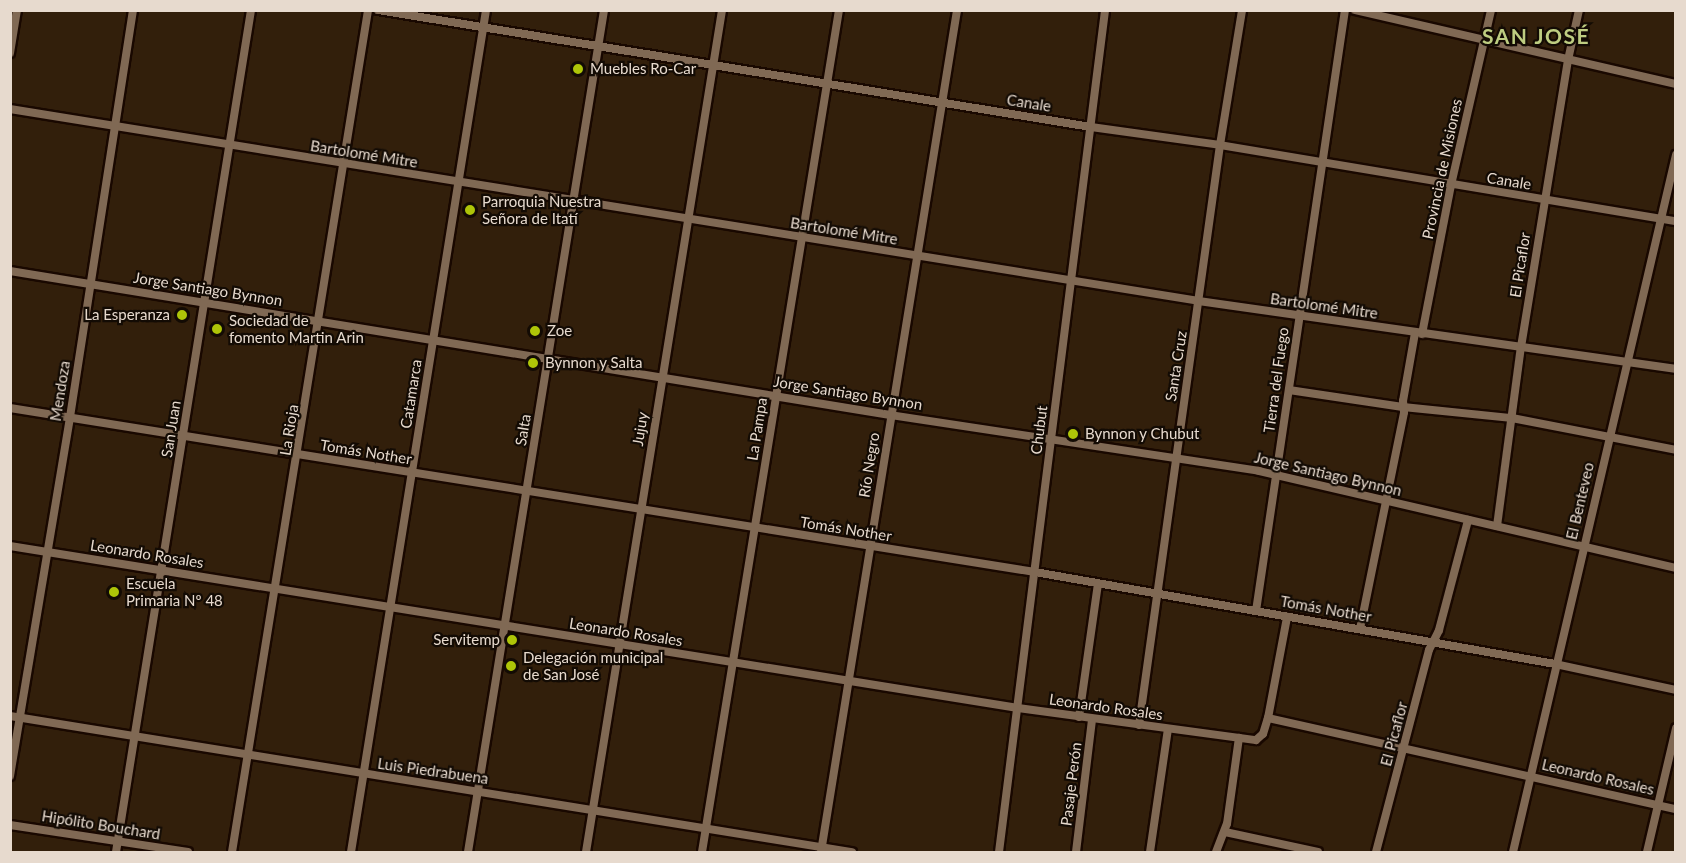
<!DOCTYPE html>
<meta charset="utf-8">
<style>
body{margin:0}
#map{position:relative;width:1686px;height:863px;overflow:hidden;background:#321f0b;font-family:Lato,sans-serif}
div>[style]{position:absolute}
.roads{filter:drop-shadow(2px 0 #190800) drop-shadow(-2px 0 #190800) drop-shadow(0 2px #190800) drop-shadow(0 -2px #190800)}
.minor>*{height:8px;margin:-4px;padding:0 4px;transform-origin:4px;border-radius:4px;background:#806954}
.dots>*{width:16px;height:16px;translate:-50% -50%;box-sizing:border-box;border:3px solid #130b04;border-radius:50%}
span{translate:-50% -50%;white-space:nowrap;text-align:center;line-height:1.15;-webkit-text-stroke:4.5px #130b04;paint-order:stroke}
.poi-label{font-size:15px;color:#e7dace}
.left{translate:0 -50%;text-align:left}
.right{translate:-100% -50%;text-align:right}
.street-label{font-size:15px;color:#e7dace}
.district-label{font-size:21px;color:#becd81;font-weight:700;letter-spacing:1.5px}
.frame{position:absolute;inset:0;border:12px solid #e7dace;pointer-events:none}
</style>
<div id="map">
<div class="roads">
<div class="minor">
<i style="left:378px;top:10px;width:723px;rotate:9.32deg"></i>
<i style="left:1091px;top:127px;width:130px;rotate:7.9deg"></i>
<i style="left:1220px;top:145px;width:462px;rotate:9.5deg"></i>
<i style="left:1355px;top:10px;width:329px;rotate:13deg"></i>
<i style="left:10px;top:53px;width:44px;rotate:-80.8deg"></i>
<i style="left:10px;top:109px;width:1204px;rotate:9.17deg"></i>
<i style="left:1199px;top:301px;width:482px;rotate:8.1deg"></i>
<i style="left:10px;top:271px;width:892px;rotate:9.29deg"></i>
<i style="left:890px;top:415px;width:373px;rotate:8.6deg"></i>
<i style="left:1259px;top:471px;width:428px;rotate:13.1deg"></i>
<i style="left:1422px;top:334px;width:152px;rotate:-79deg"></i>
<i style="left:1451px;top:185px;width:180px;rotate:-77.1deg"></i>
<i style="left:1289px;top:390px;width:115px;rotate:8.5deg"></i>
<i style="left:1403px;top:407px;width:110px;rotate:5.8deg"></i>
<i style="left:1512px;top:418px;width:167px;rotate:11deg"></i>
<i style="left:10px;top:408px;width:1038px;rotate:9.09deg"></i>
<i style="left:1035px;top:572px;width:528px;rotate:10.03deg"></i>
<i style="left:1555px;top:664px;width:124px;rotate:12.1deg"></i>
<i style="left:1497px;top:526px;width:181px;rotate:-82.4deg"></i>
<i style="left:1521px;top:347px;width:291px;rotate:-80.7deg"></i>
<i style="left:1568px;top:60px;width:51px;rotate:-77.6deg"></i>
<i style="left:10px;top:546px;width:1021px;rotate:9.13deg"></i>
<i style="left:1018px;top:708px;width:240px;rotate:7.7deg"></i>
<i style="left:1256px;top:740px;width:9px;rotate:-41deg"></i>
<i style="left:1263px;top:734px;width:17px;rotate:-73deg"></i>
<i style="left:1268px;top:718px;width:103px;rotate:-79.3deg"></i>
<i style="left:1256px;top:611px;width:608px;rotate:-81.58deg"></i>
<i style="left:1360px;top:629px;width:221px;rotate:-78.5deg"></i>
<i style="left:1404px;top:412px;width:11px;rotate:-95deg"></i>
<i style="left:1403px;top:401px;width:69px;rotate:-80deg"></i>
<i style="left:10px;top:716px;width:853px;rotate:9.18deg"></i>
<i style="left:1079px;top:717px;width:135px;rotate:-81.9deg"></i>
<i style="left:1268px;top:718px;width:418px;rotate:12.6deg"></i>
<i style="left:1139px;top:725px;width:586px;rotate:-82.05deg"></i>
<i style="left:1220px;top:145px;width:137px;rotate:-80.7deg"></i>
<i style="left:10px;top:776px;width:364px;rotate:-80.5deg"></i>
<i style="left:70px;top:417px;width:412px;rotate:-81.2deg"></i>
<i style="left:10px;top:825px;width:180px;rotate:8.6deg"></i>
<i style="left:1225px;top:832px;width:95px;rotate:12.1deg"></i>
<i style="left:116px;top:852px;width:853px;rotate:-80.89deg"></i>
<i style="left:232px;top:852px;width:853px;rotate:-80.82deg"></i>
<i style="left:351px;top:852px;width:853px;rotate:-80.89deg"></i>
<i style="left:468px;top:852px;width:853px;rotate:-80.82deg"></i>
<i style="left:586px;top:852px;width:853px;rotate:-80.82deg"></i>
<i style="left:702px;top:852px;width:853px;rotate:-80.76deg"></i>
<i style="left:821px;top:852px;width:853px;rotate:-80.82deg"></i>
<i style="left:999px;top:852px;width:849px;rotate:-82.82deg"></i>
<i style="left:1076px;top:852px;width:134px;rotate:-83.1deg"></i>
<i style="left:1150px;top:852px;width:124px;rotate:-81.7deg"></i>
<i style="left:1216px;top:852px;width:30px;rotate:-69deg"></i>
<i style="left:1227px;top:824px;width:87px;rotate:-82.1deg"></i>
<i style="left:1376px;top:852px;width:209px;rotate:-75.3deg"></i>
<i style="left:1429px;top:650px;width:22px;rotate:-63deg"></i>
<i style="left:1439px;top:630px;width:114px;rotate:-75.2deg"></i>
<i style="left:1513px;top:852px;width:716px;rotate:-76.84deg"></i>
<i style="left:1647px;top:852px;width:127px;rotate:-76.8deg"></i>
</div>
</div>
<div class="dots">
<i style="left:578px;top:69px;background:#aec508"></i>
<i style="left:470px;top:210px;background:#aec508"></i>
<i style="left:182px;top:315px;background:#aec508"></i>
<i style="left:217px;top:329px;background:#aec508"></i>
<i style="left:535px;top:331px;background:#aec508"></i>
<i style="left:533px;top:363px;background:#aec508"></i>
<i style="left:1073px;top:434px;background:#aec508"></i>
<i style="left:114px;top:592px;background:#aec508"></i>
<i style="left:512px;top:640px;background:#aec508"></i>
<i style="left:511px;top:666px;background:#aec508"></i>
</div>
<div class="poi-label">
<span class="left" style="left:590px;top:69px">Muebles Ro-Car</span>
<span class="left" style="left:482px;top:210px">Parroquia Nuestra<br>Señora de Itatí</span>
<span class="right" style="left:170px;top:315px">La Esperanza</span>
<span class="left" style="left:229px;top:329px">Sociedad de<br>fomento Martin Arin</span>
<span class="left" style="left:547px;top:331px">Zoe</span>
<span class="left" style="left:545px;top:363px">Bynnon y Salta</span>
<span class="left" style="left:1085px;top:434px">Bynnon y Chubut</span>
<span class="left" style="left:126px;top:592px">Escuela<br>Primaria Nº 48</span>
<span class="right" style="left:500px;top:640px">Servitemp</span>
<span class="left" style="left:523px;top:666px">Delegación municipal<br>de San José</span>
</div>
<div class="street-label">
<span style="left:1029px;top:103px;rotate:9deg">Canale</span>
<span style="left:364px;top:154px;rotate:9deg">Bartolomé Mitre</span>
<span style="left:1442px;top:169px;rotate:-78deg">Provincia de Misiones</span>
<span style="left:1509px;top:181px;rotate:9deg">Canale</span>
<span style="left:844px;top:231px;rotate:9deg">Bartolomé Mitre</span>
<span style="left:1520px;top:265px;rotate:-81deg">El Picaflor</span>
<span style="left:208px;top:289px;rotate:9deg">Jorge Santiago Bynnon</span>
<span style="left:1324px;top:306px;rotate:8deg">Bartolomé Mitre</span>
<span style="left:1176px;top:366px;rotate:-81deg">Santa Cruz</span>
<span style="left:1276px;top:380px;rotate:-82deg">Tierra del Fuego</span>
<span style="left:60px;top:391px;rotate:-81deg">Mendoza</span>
<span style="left:848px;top:393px;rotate:9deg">Jorge Santiago Bynnon</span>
<span style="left:411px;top:394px;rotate:-81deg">Catamarca</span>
<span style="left:171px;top:429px;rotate:-81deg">San Juan</span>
<span style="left:640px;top:429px;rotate:-81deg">Jujuy</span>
<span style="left:757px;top:429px;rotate:-81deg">La Pampa</span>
<span style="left:289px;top:430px;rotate:-81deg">La Rioja</span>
<span style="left:523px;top:430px;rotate:-81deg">Salta</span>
<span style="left:1039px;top:430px;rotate:-83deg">Chubut</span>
<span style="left:366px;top:452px;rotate:9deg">Tomás Nother</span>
<span style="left:869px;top:465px;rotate:-81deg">Río Negro</span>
<span style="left:1328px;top:474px;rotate:13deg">Jorge Santiago Bynnon</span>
<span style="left:1580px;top:501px;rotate:-77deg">El Benteveo</span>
<span style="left:846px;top:529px;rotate:9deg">Tomás Nother</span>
<span style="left:147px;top:554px;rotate:9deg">Leonardo Rosales</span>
<span style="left:1326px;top:609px;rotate:10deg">Tomás Nother</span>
<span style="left:626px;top:632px;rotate:9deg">Leonardo Rosales</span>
<span style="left:1106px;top:707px;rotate:8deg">Leonardo Rosales</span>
<span style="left:1394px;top:734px;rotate:-75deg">El Picaflor</span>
<span style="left:433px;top:771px;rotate:8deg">Luis Piedrabuena</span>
<span style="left:1598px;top:777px;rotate:13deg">Leonardo Rosales</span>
<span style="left:1071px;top:784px;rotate:-83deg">Pasaje Perón</span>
<span style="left:101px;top:825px;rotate:9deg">Hipólito Bouchard</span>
</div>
<div class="district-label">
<span style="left:1536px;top:36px">SAN JOSÉ</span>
</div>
<div class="frame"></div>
</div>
